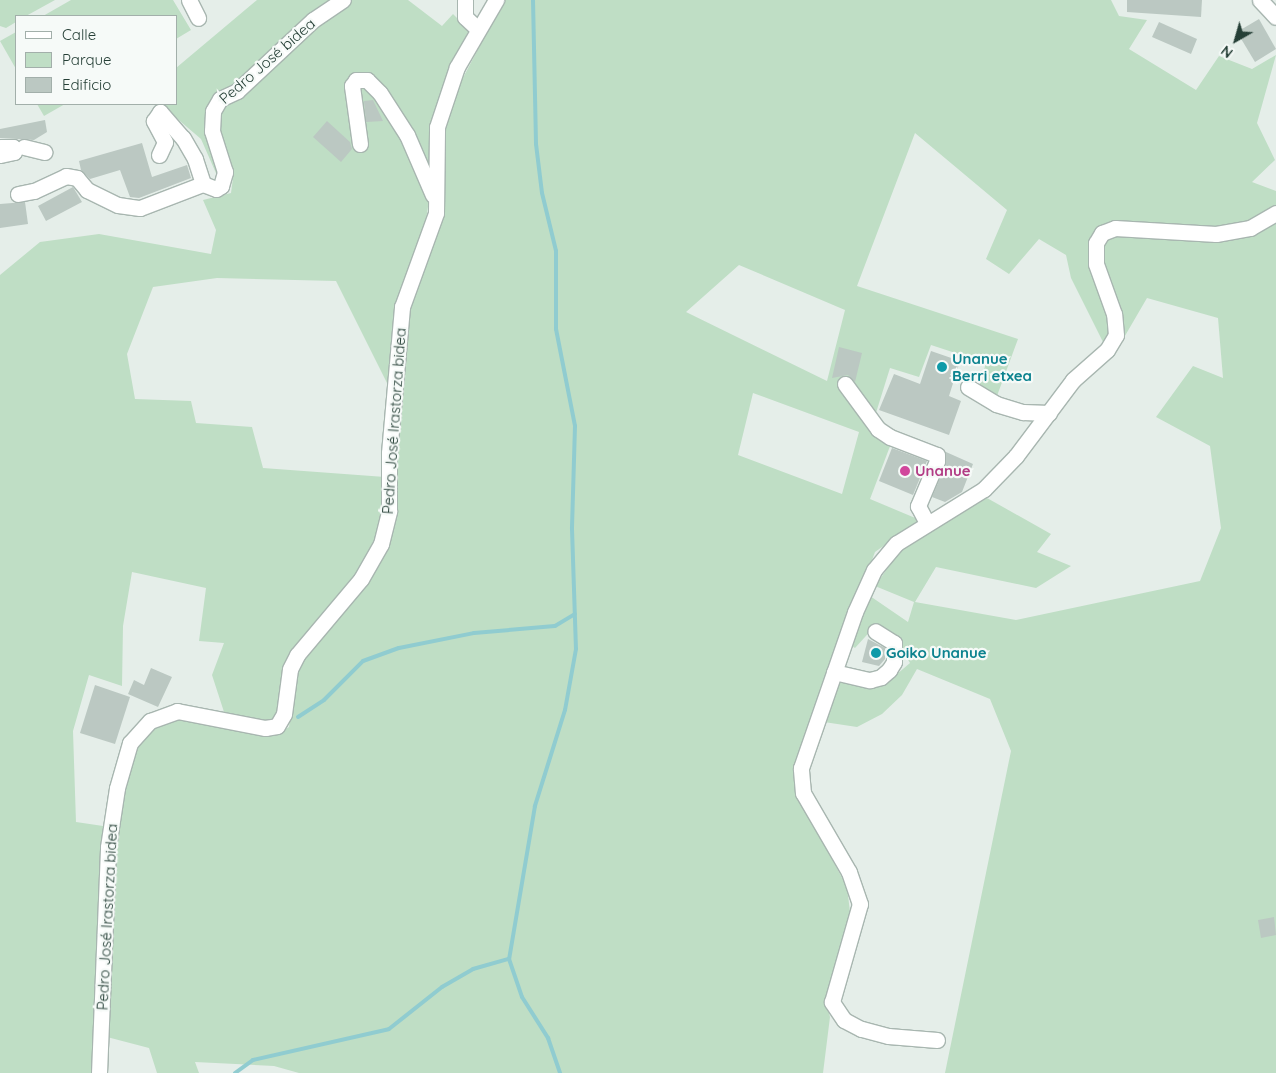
<!DOCTYPE html>
<meta charset="utf-8">
<style>
body{margin:0}
#map{position:relative;width:1276px;height:1073px;overflow:hidden;background:#e5eee9;font-family:Quicksand,sans-serif}
div>[style]{position:absolute}
.green>*{inset:0;background:#bfdec5}
.stream>*{height:4px;margin:-2px;padding:0 2px;transform-origin:2px;border-radius:2px;background:#90ccd0}
.building>*{inset:0;background:#bbc8c2}
.roads{filter:drop-shadow(1px 0 #a8b6b0) drop-shadow(-1px 0 #a8b6b0) drop-shadow(0 1px #a8b6b0) drop-shadow(0 -1px #a8b6b0)}
.minor>*{height:15px;margin:-7.5px;padding:0 7.5px;transform-origin:7.5px;border-radius:7.5px;background:#fff}
.dots>*{width:14px;height:14px;translate:-50% -50%;box-sizing:border-box;border:2px solid #f6faf8;border-radius:50%}
span{translate:-50% -50%;white-space:nowrap;text-align:center;line-height:1.15;-webkit-text-stroke:4.5px #f6faf8;paint-order:stroke}
.street-label{font-size:15px;color:#253f36}
.culture-label{font-size:15px;color:#0d838f;font-weight:700}
.left{translate:0 -50%;text-align:left}
.hotel-label{font-size:15px;color:#b23c85;font-weight:700}
.legend{position:absolute;left:15px;top:15px;width:162px;height:90px;box-sizing:border-box;background:#f6faf8;border:1px solid #a2afaa;margin:0;padding:6px 9px;list-style:none;font-size:15px;color:#253f36}
.legend li{display:flex;align-items:center;gap:10px;height:25px}
.legend b{width:25px;border:1px solid #a2afaa}
.north{position:absolute;left:1211px;top:15px;width:50px;height:50px;-webkit-text-stroke:4px #f6faf8;paint-order:stroke;rotate:218deg;font-size:14px;font-weight:700;line-height:20px;text-align:center;color:#253f36}
.north::after{content:'';display:block;margin:auto;width:18px;height:22px;background:#253f36;clip-path:polygon(50% 0,100% 100%,50% 72%,0 100%)}
</style>
<div id="map">
<div class="green">
<i style="clip-path:polygon(0 0,55px 0,26px 16px,16px 16px,16px 22px,6px 28px,0 26px)"></i>
<i style="clip-path:polygon(71px 0,173px 0,191px 30px,176px 39px,176px 16px,43px 16px)"></i>
<i style="clip-path:polygon(257px 0,408px 0,442px 26px,453px 14px,469px 30px,446px 79px,425px 228px,402px 285px,388px 385px,336px 281px,217px 278px,153px 287px,127px 354px,135px 399px,191px 401px,196px 423px,252px 427px,263px 468px,385px 477px,383px 521px,361px 567px,293px 649px,280px 709px,274px 718px,263px 723px,224px 712px,212px 675px,224px 643px,199px 641px,206px 588px,132px 572px,123px 626px,122px 686px,89px 675px,73px 731px,76px 822px,103px 826px,95px 1073px,0 1073px,0 275px,40px 242px,99px 234px,211px 254px,216px 230px,203px 200px,231px 193px,233px 178px,219px 180px,201px 139px,160px 104px,176px 104px,176px 68px)"></i>
<i style="clip-path:polygon(evenodd,504px 0,1111px 0,1119px 16px,1147px 20px,1129px 49px,1196px 90px,1219px 56px,1252px 69px,1276px 55px,1257px 123px,1275px 160px,1252px 182px,1276px 191px,1276px 1073px,945px 1073px,1011px 751px,990px 699px,917px 669px,902px 695px,882px 714px,857px 727px,824px 722px,838px 681px,883px 686px,910px 663px,894px 637px,875px 626px,855px 648px,849px 644px,870px 596px,908px 622px,914px 602px,875px 586px,901px 549px,987px 498px,1051px 534px,1037px 552px,1071px 566px,1036px 588px,936px 567px,915px 602px,1016px 620px,1200px 581px,1221px 528px,1210px 446px,1156px 417px,1193px 366px,1223px 378px,1218px 318px,1147px 298px,1115px 353px,1103px 342px,1071px 278px,1066px 255px,1039px 239px,1009px 274px,986px 259px,1007px 210px,915px 133px,857px 286px,1018px 339px,994px 404px,976px 397px,986px 363px,931px 345px,919px 377px,890px 368px,875px 416px,895px 433px,870px 499px,920px 520px,875px 552px,793px 772px,795px 790px,847px 887px,851px 920px,826px 1001px,830px 1017px,823px 1073px,299px 1073px,274px 1066px,195px 1062px,199px 1073px,157px 1073px,149px 1048px,107px 1037px,111px 850px,132px 748px,148px 728px,171px 718px,225px 723px,276px 735px,289px 727px,297px 664px,362px 588px,385px 553px,393px 525px,393px 451px,409px 302px,436px 231px,442px 144px,456px 91px,504px 0,739px 265px,845px 310px,827px 381px,686px 312px,739px 265px,504px 0,753px 393px,859px 432px,842px 494px,738px 455px,753px 393px)"></i>
<i style="clip-path:polygon(16px 32px,16px 69px,0 41px)"></i>
<i style="clip-path:polygon(37px 104px,65px 104px,44px 116px)"></i>
</div>
<div class="stream">
<i style="left:533px;top:0;width:144px;rotate:88.8deg"></i>
<i style="left:536px;top:144px;width:49px;rotate:83deg"></i>
<i style="left:542px;top:193px;width:60px;rotate:76.4deg"></i>
<i style="left:556px;top:251px;width:78px;rotate:90deg"></i>
<i style="left:556px;top:329px;width:99px;rotate:78.9deg"></i>
<i style="left:575px;top:426px;width:103px;rotate:91.7deg"></i>
<i style="left:572px;top:529px;width:120px;rotate:88.1deg"></i>
<i style="left:576px;top:649px;width:62px;rotate:100.2deg"></i>
<i style="left:565px;top:710px;width:101px;rotate:107.4deg"></i>
<i style="left:535px;top:806px;width:155px;rotate:99.6deg"></i>
<i style="left:509px;top:959px;width:40px;rotate:71.1deg"></i>
<i style="left:522px;top:997px;width:49px;rotate:57.6deg"></i>
<i style="left:548px;top:1038px;width:37px;rotate:71deg"></i>
<i style="left:298px;top:717px;width:31px;rotate:-33deg"></i>
<i style="left:324px;top:700px;width:55px;rotate:-45deg"></i>
<i style="left:363px;top:661px;width:38px;rotate:-20deg"></i>
<i style="left:399px;top:648px;width:76px;rotate:-11.3deg"></i>
<i style="left:474px;top:633px;width:81px;rotate:-4.9deg"></i>
<i style="left:555px;top:626px;width:23px;rotate:-31deg"></i>
<i style="left:235px;top:1073px;width:22px;rotate:-36deg"></i>
<i style="left:253px;top:1060px;width:139px;rotate:-12.8deg"></i>
<i style="left:389px;top:1029px;width:68px;rotate:-38.4deg"></i>
<i style="left:442px;top:987px;width:36px;rotate:-30deg"></i>
<i style="left:473px;top:969px;width:37px;rotate:-16deg"></i>
</div>
<div class="building">
<i style="clip-path:polygon(1127px 0,1202px 0,1201px 17px,1127px 12px)"></i>
<i style="clip-path:polygon(1259px 19px,1276px 49px,1255px 62px,1237px 32px)"></i>
<i style="clip-path:polygon(1159px 22px,1197px 39px,1191px 54px,1152px 37px)"></i>
<i style="clip-path:polygon(373px 100px,383px 121px,366px 122px,364px 101px)"></i>
<i style="clip-path:polygon(45px 120px,47px 132px,34px 140px,0 138px,0 129px)"></i>
<i style="clip-path:polygon(327px 121px,350px 142px,352px 149px,341px 162px,313px 137px)"></i>
<i style="clip-path:polygon(142px 143px,152px 177px,187px 165px,191px 178px,139px 198px,130px 197px,120px 170px,90px 179px,81px 170px,79px 161px)"></i>
<i style="clip-path:polygon(73px 187px,82px 202px,46px 221px,38px 206px)"></i>
<i style="clip-path:polygon(25px 202px,28px 224px,0 228px,0 204px)"></i>
<i style="clip-path:polygon(839px 347px,862px 353px,855px 382px,848px 375px,832px 378px)"></i>
<i style="clip-path:polygon(931px 351px,960px 361px,949px 396px,961px 401px,949px 435px,879px 410px,894px 374px,920px 384px)"></i>
<i style="clip-path:polygon(892px 448px,927px 461px,913px 495px,879px 481px)"></i>
<i style="clip-path:polygon(946px 452px,973px 464px,962px 492px,945px 502px,932px 497px,946px 464px)"></i>
<i style="clip-path:polygon(868px 639px,885px 648px,885px 659px,879px 666px,862px 662px)"></i>
<i style="clip-path:polygon(151px 668px,172px 677px,158px 707px,128px 694px,134px 680px,144px 685px)"></i>
<i style="clip-path:polygon(95px 685px,130px 697px,115px 744px,80px 733px)"></i>
<i style="clip-path:polygon(1274px 917px,1276px 935px,1261px 938px,1258px 920px)"></i>
</div>
<div class="roads">
<div class="minor">
<i style="left:189px;top:0;width:20px;rotate:63deg"></i>
<i style="left:465px;top:0;width:17px;rotate:90deg"></i>
<i style="left:465px;top:17px;width:16px;rotate:43deg"></i>
<i style="left:1260px;top:0;width:23px;rotate:47deg"></i>
<i style="left:360px;top:144px;width:59px;rotate:-97.9deg"></i>
<i style="left:352px;top:86px;width:7px;rotate:-56deg"></i>
<i style="left:356px;top:80px;width:11px"></i>
<i style="left:367px;top:80px;width:18px;rotate:45deg"></i>
<i style="left:380px;top:93px;width:50px;rotate:57.3deg"></i>
<i style="left:407px;top:135px;width:65px;rotate:66.6deg"></i>
<i style="left:0;top:147px;width:13px"></i>
<i style="left:13px;top:147px;width:5px;rotate:79deg"></i>
<i style="left:14px;top:152px;width:14px;rotate:168deg"></i>
<i style="left:24px;top:147px;width:21px;rotate:14deg"></i>
<i style="left:159px;top:155px;width:14px;rotate:-65deg"></i>
<i style="left:165px;top:142px;width:24px;rotate:-118deg"></i>
<i style="left:154px;top:121px;width:11px;rotate:-56deg"></i>
<i style="left:160px;top:112px;width:35px;rotate:49deg"></i>
<i style="left:183px;top:138px;width:24px;rotate:60deg"></i>
<i style="left:195px;top:159px;width:26px;rotate:72deg"></i>
<i style="left:203px;top:184px;width:14px;rotate:21deg"></i>
<i style="left:216px;top:189px;width:6px;rotate:-31deg"></i>
<i style="left:221px;top:186px;width:15px;rotate:-74deg"></i>
<i style="left:225px;top:172px;width:43px;rotate:-107.6deg"></i>
<i style="left:212px;top:131px;width:20px;rotate:-87deg"></i>
<i style="left:213px;top:111px;width:14px;rotate:-60deg"></i>
<i style="left:220px;top:99px;width:19px;rotate:-25deg"></i>
<i style="left:237px;top:91px;width:104px;rotate:-43.1deg"></i>
<i style="left:313px;top:20px;width:36px;rotate:-34deg"></i>
<i style="left:18px;top:194px;width:16px;rotate:-11deg"></i>
<i style="left:34px;top:191px;width:35px;rotate:-25deg"></i>
<i style="left:66px;top:176px;width:11px;rotate:10deg"></i>
<i style="left:77px;top:178px;width:16px;rotate:50deg"></i>
<i style="left:87px;top:190px;width:34px;rotate:26deg"></i>
<i style="left:118px;top:205px;width:22px;rotate:8deg"></i>
<i style="left:140px;top:208px;width:67px;rotate:-20.9deg"></i>
<i style="left:845px;top:384px;width:56px;rotate:53.7deg"></i>
<i style="left:878px;top:429px;width:14px;rotate:34deg"></i>
<i style="left:890px;top:437px;width:50px;rotate:21deg"></i>
<i style="left:937px;top:455px;width:6px;rotate:90deg"></i>
<i style="left:937px;top:461px;width:49px;rotate:112.9deg"></i>
<i style="left:918px;top:506px;width:19px;rotate:62deg"></i>
<i style="left:968px;top:387px;width:33px;rotate:31deg"></i>
<i style="left:996px;top:404px;width:28px;rotate:17deg"></i>
<i style="left:1023px;top:412px;width:26px;rotate:2deg"></i>
<i style="left:834px;top:672px;width:37px;rotate:13deg"></i>
<i style="left:870px;top:680px;width:11px;rotate:-15deg"></i>
<i style="left:881px;top:677px;width:11px;rotate:-41deg"></i>
<i style="left:889px;top:670px;width:9px;rotate:-58deg"></i>
<i style="left:894px;top:662px;width:19px;rotate:-90deg"></i>
<i style="left:894px;top:643px;width:22px;rotate:-148deg"></i>
<i style="left:937px;top:1040px;width:49px;rotate:-175.3deg"></i>
<i style="left:888px;top:1036px;width:28px;rotate:-165deg"></i>
<i style="left:861px;top:1029px;width:19px;rotate:-152deg"></i>
<i style="left:844px;top:1020px;width:22px;rotate:-124deg"></i>
<i style="left:832px;top:1002px;width:102px;rotate:-74.1deg"></i>
<i style="left:860px;top:904px;width:34px;rotate:-109deg"></i>
<i style="left:849px;top:872px;width:91px;rotate:-120.2deg"></i>
<i style="left:803px;top:793px;width:25px;rotate:-95deg"></i>
<i style="left:801px;top:768px;width:165px;rotate:-70.9deg"></i>
<i style="left:855px;top:612px;width:46px;rotate:-65.7deg"></i>
<i style="left:874px;top:570px;width:35px;rotate:-50deg"></i>
<i style="left:897px;top:543px;width:102px;rotate:-31.8deg"></i>
<i style="left:984px;top:489px;width:46px;rotate:-45.9deg"></i>
<i style="left:1016px;top:456px;width:95px;rotate:-53.1deg"></i>
<i style="left:1073px;top:380px;width:45px;rotate:-41.4deg"></i>
<i style="left:1107px;top:350px;width:17px;rotate:-59deg"></i>
<i style="left:1116px;top:335px;width:21px;rotate:-95deg"></i>
<i style="left:1114px;top:314px;width:53px;rotate:-109.8deg"></i>
<i style="left:1096px;top:264px;width:21px;rotate:-90deg"></i>
<i style="left:1096px;top:243px;width:12px;rotate:-59deg"></i>
<i style="left:1102px;top:233px;width:14px;rotate:-21deg"></i>
<i style="left:1115px;top:228px;width:101px;rotate:3.4deg"></i>
<i style="left:1216px;top:234px;width:35px;rotate:-10deg"></i>
<i style="left:1250px;top:228px;width:30px;rotate:-30deg"></i>
<i style="left:99px;top:1073px;width:226px;rotate:-87.7deg"></i>
<i style="left:108px;top:847px;width:60px;rotate:-81.3deg"></i>
<i style="left:117px;top:788px;width:47px;rotate:-73.9deg"></i>
<i style="left:130px;top:743px;width:30px;rotate:-48deg"></i>
<i style="left:150px;top:721px;width:29px;rotate:-20deg"></i>
<i style="left:177px;top:711px;width:90px;rotate:10.9deg"></i>
<i style="left:265px;top:728px;width:12px;rotate:-9deg"></i>
<i style="left:277px;top:726px;width:14px;rotate:-60deg"></i>
<i style="left:284px;top:714px;width:45px;rotate:-82.4deg"></i>
<i style="left:290px;top:669px;width:16px;rotate:-63deg"></i>
<i style="left:297px;top:655px;width:99px;rotate:-49.9deg"></i>
<i style="left:361px;top:579px;width:40px;rotate:-60.3deg"></i>
<i style="left:381px;top:544px;width:34px;rotate:-76deg"></i>
<i style="left:389px;top:511px;width:58px;rotate:-90deg"></i>
<i style="left:389px;top:453px;width:147px;rotate:-84.9deg"></i>
<i style="left:402px;top:307px;width:100px;rotate:-70.1deg"></i>
<i style="left:436px;top:213px;width:86px;rotate:-89.3deg"></i>
<i style="left:437px;top:127px;width:63px;rotate:-71.6deg"></i>
<i style="left:457px;top:67px;width:78px;rotate:-59.8deg"></i>
</div>
</div>
<div class="dots">
<i style="left:942px;top:367px;background:#0f9aa8"></i>
<i style="left:905px;top:471px;background:#d1479c"></i>
<i style="left:876px;top:653px;background:#0f9aa8"></i>
</div>
<div class="street-label">
<span style="left:267px;top:61px;rotate:-41deg">Pedro José bidea</span>
<span style="left:394px;top:421px;rotate:-86deg">Pedro José Irastorza bidea</span>
<span style="left:107px;top:917px;rotate:-87deg">Pedro José Irastorza bidea</span>
</div>
<div class="culture-label">
<span class="left" style="left:952px;top:367px">Unanue<br>Berri etxea</span>
<span class="left" style="left:886px;top:653px">Goiko Unanue</span>
</div>
<div class="hotel-label">
<span class="left" style="left:915px;top:471px">Unanue</span>
</div>
<ul class="legend">
<li><b style="height:6px;background:#fff"></b>Calle</li>
<li><b style="height:14px;background:#bfdec5"></b>Parque</li>
<li><b style="height:14px;background:#bbc8c2"></b>Edificio</li>
</ul>
<div class="north">N</div>
</div>
